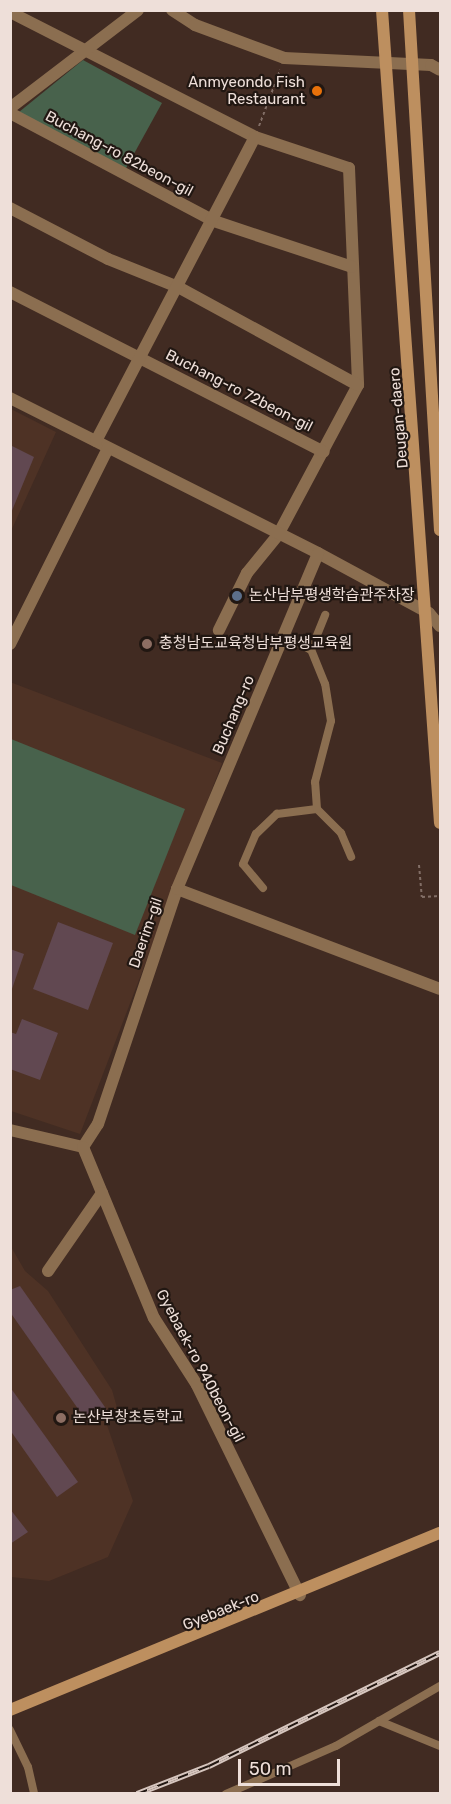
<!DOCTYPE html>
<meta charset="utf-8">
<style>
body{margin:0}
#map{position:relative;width:451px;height:1804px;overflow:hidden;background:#412b22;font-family:Rubik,"Noto Sans KR",sans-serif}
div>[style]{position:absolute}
.built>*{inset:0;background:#4e3225}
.green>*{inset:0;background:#48624c}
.building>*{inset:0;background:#614851}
.path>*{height:2px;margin-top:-1px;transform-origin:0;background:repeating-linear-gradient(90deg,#826e66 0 3px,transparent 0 6px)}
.lane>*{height:8px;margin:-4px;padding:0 4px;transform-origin:4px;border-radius:4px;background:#8b6e50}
.street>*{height:12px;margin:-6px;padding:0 6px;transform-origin:6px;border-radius:6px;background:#8b6e50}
.secondary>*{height:12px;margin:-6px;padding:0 6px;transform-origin:6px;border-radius:6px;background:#bd8f5f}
.rail>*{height:6px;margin-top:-3px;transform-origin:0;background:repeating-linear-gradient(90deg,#211712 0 11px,#d6c6bf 0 22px);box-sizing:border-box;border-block:2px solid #d6c6bf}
.dots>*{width:16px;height:16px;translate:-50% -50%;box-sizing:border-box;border:3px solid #211712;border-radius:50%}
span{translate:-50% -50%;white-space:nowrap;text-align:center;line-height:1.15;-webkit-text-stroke:4.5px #211712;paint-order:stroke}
.poi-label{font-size:15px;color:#eedfd9}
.right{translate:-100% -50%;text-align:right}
.left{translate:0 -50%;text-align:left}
.street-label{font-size:15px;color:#eedfd9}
.frame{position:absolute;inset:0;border:12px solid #eedfd9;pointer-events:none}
.scale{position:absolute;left:238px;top:1759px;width:102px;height:27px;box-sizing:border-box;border:3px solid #eedfd9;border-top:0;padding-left:8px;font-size:18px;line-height:21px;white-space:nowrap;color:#eedfd9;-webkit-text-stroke:4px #211712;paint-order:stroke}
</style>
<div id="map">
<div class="built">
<i style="clip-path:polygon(11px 409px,56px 432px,11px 531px)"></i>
<i style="clip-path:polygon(10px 682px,222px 763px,80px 1134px,11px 1111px)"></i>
<i style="clip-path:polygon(10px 1245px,25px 1271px,48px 1291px,112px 1390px,118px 1411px,107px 1425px,133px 1501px,108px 1557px,49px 1581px,11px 1577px)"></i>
</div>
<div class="green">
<i style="clip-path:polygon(83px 60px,162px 103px,125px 170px,19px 112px)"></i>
<i style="clip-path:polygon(11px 739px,185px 809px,135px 935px,11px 885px)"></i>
</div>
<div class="building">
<i style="clip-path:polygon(10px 445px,34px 457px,11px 513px,10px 513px)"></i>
<i style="clip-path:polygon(58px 922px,113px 943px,88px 1010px,33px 989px)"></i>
<i style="clip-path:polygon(10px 949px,24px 954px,12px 989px,10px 988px)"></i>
<i style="clip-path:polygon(22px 1019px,58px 1033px,40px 1080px,10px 1069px,10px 1032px,16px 1034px)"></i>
<i style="clip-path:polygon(20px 1286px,107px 1410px,88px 1423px,10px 1312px,10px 1290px)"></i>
<i style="clip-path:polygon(10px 1387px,78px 1482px,57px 1497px,10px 1430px)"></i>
<i style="clip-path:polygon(10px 1509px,28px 1532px,10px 1544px)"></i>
</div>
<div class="path">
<i style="left:259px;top:126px;width:60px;rotate:-69.4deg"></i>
<i style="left:419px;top:865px;width:32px;rotate:85deg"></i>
<i style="left:422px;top:897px;width:18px;rotate:-3deg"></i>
</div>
<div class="lane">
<i style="left:311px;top:650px;width:38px;rotate:-68deg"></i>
<i style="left:317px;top:809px;width:34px;rotate:45deg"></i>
<i style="left:341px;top:833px;width:26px;rotate:67deg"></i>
<i style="left:263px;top:888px;width:31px;rotate:-130deg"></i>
<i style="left:243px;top:864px;width:33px;rotate:-67deg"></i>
<i style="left:256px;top:834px;width:29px;rotate:-44deg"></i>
<i style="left:277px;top:814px;width:40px;rotate:-7.1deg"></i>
<i style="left:317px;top:809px;width:27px;rotate:-94deg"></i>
<i style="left:315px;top:782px;width:63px;rotate:-75.3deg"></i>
<i style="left:331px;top:721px;width:37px;rotate:-99deg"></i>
<i style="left:325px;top:684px;width:37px;rotate:-112deg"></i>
<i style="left:311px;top:650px;width:31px;rotate:-153deg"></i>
<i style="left:379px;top:1721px;width:66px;rotate:22.3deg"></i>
<i style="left:10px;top:1730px;width:41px;rotate:64.1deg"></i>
<i style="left:28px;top:1767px;width:28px;rotate:77deg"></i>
<i style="left:226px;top:1794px;width:120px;rotate:-23.6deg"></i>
<i style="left:336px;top:1746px;width:120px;rotate:-30deg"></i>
</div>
<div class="street">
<i style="left:172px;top:10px;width:27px;rotate:33deg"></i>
<i style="left:195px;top:25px;width:95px;rotate:20.3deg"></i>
<i style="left:284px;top:58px;width:147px;rotate:2.7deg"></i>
<i style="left:431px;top:65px;width:10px;rotate:29deg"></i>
<i style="left:10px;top:12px;width:275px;rotate:27deg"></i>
<i style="left:255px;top:137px;width:99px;rotate:18.3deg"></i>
<i style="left:349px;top:168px;width:217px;rotate:87.6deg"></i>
<i style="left:358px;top:385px;width:170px;rotate:118.1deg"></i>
<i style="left:278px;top:535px;width:49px;rotate:129.2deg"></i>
<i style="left:247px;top:573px;width:64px;rotate:116.2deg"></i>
<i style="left:10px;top:108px;width:161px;rotate:-37.4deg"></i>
<i style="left:10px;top:113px;width:231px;rotate:27.9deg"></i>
<i style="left:214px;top:221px;width:145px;rotate:18.4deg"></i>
<i style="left:10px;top:208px;width:110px;rotate:27.5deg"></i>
<i style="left:108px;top:259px;width:75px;rotate:21.8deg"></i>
<i style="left:178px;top:287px;width:205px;rotate:28.6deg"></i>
<i style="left:10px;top:292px;width:352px;rotate:27deg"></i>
<i style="left:10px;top:398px;width:345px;rotate:26.7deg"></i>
<i style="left:318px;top:553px;width:126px;rotate:28.4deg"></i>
<i style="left:429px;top:613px;width:17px;rotate:50deg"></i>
<i style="left:96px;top:441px;width:343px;rotate:-62.4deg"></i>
<i style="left:10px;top:644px;width:219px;rotate:-63.4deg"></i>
<i style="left:177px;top:889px;width:281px;rotate:20.8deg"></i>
<i style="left:10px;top:1130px;width:75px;rotate:13.1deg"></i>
<i style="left:83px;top:1147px;width:27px;rotate:-57deg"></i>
<i style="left:98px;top:1124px;width:248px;rotate:-71.4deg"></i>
<i style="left:177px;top:889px;width:364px;rotate:-67.2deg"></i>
<i style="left:83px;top:1147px;width:185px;rotate:67.5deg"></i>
<i style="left:154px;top:1318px;width:80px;rotate:57.3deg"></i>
<i style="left:197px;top:1385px;width:234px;rotate:63.9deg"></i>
<i style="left:48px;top:1271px;width:95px;rotate:-55.3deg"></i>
</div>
<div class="secondary">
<i style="left:382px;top:10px;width:815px;rotate:85.92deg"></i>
<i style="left:409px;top:10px;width:521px;rotate:86.59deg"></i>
<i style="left:10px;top:1710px;width:465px;rotate:-22.4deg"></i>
</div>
<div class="rail">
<i style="left:137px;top:1794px;width:77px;rotate:-21.3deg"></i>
<i style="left:209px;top:1766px;width:257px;rotate:-26.1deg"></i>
</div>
<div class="dots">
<i style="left:317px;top:91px;background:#e8710a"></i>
<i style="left:237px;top:596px;background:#5c6f8a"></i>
<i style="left:147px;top:644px;background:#8d6e63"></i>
<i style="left:61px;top:1418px;background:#8d6e63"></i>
</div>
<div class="poi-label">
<span class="right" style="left:305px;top:91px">Anmyeondo Fish<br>Restaurant</span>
<span class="left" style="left:249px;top:596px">논산남부평생학습관주차장</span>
<span class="left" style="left:159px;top:644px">충청남도교육청남부평생교육원</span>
<span class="left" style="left:73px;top:1418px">논산부창초등학교</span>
</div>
<div class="street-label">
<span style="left:119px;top:154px;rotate:28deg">Buchang-ro 82beon-gil</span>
<span style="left:239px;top:391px;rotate:27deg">Buchang-ro 72beon-gil</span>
<span style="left:399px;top:418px;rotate:-95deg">Deugan-daero</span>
<span style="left:234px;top:715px;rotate:-67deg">Buchang-ro</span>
<span style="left:146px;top:933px;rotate:-71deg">Daerim-gil</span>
<span style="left:200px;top:1366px;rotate:62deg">Gyebaek-ro 940beon-gil</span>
<span style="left:221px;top:1611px;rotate:-22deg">Gyebaek-ro</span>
</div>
<div class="frame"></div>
<div class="scale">50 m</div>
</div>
